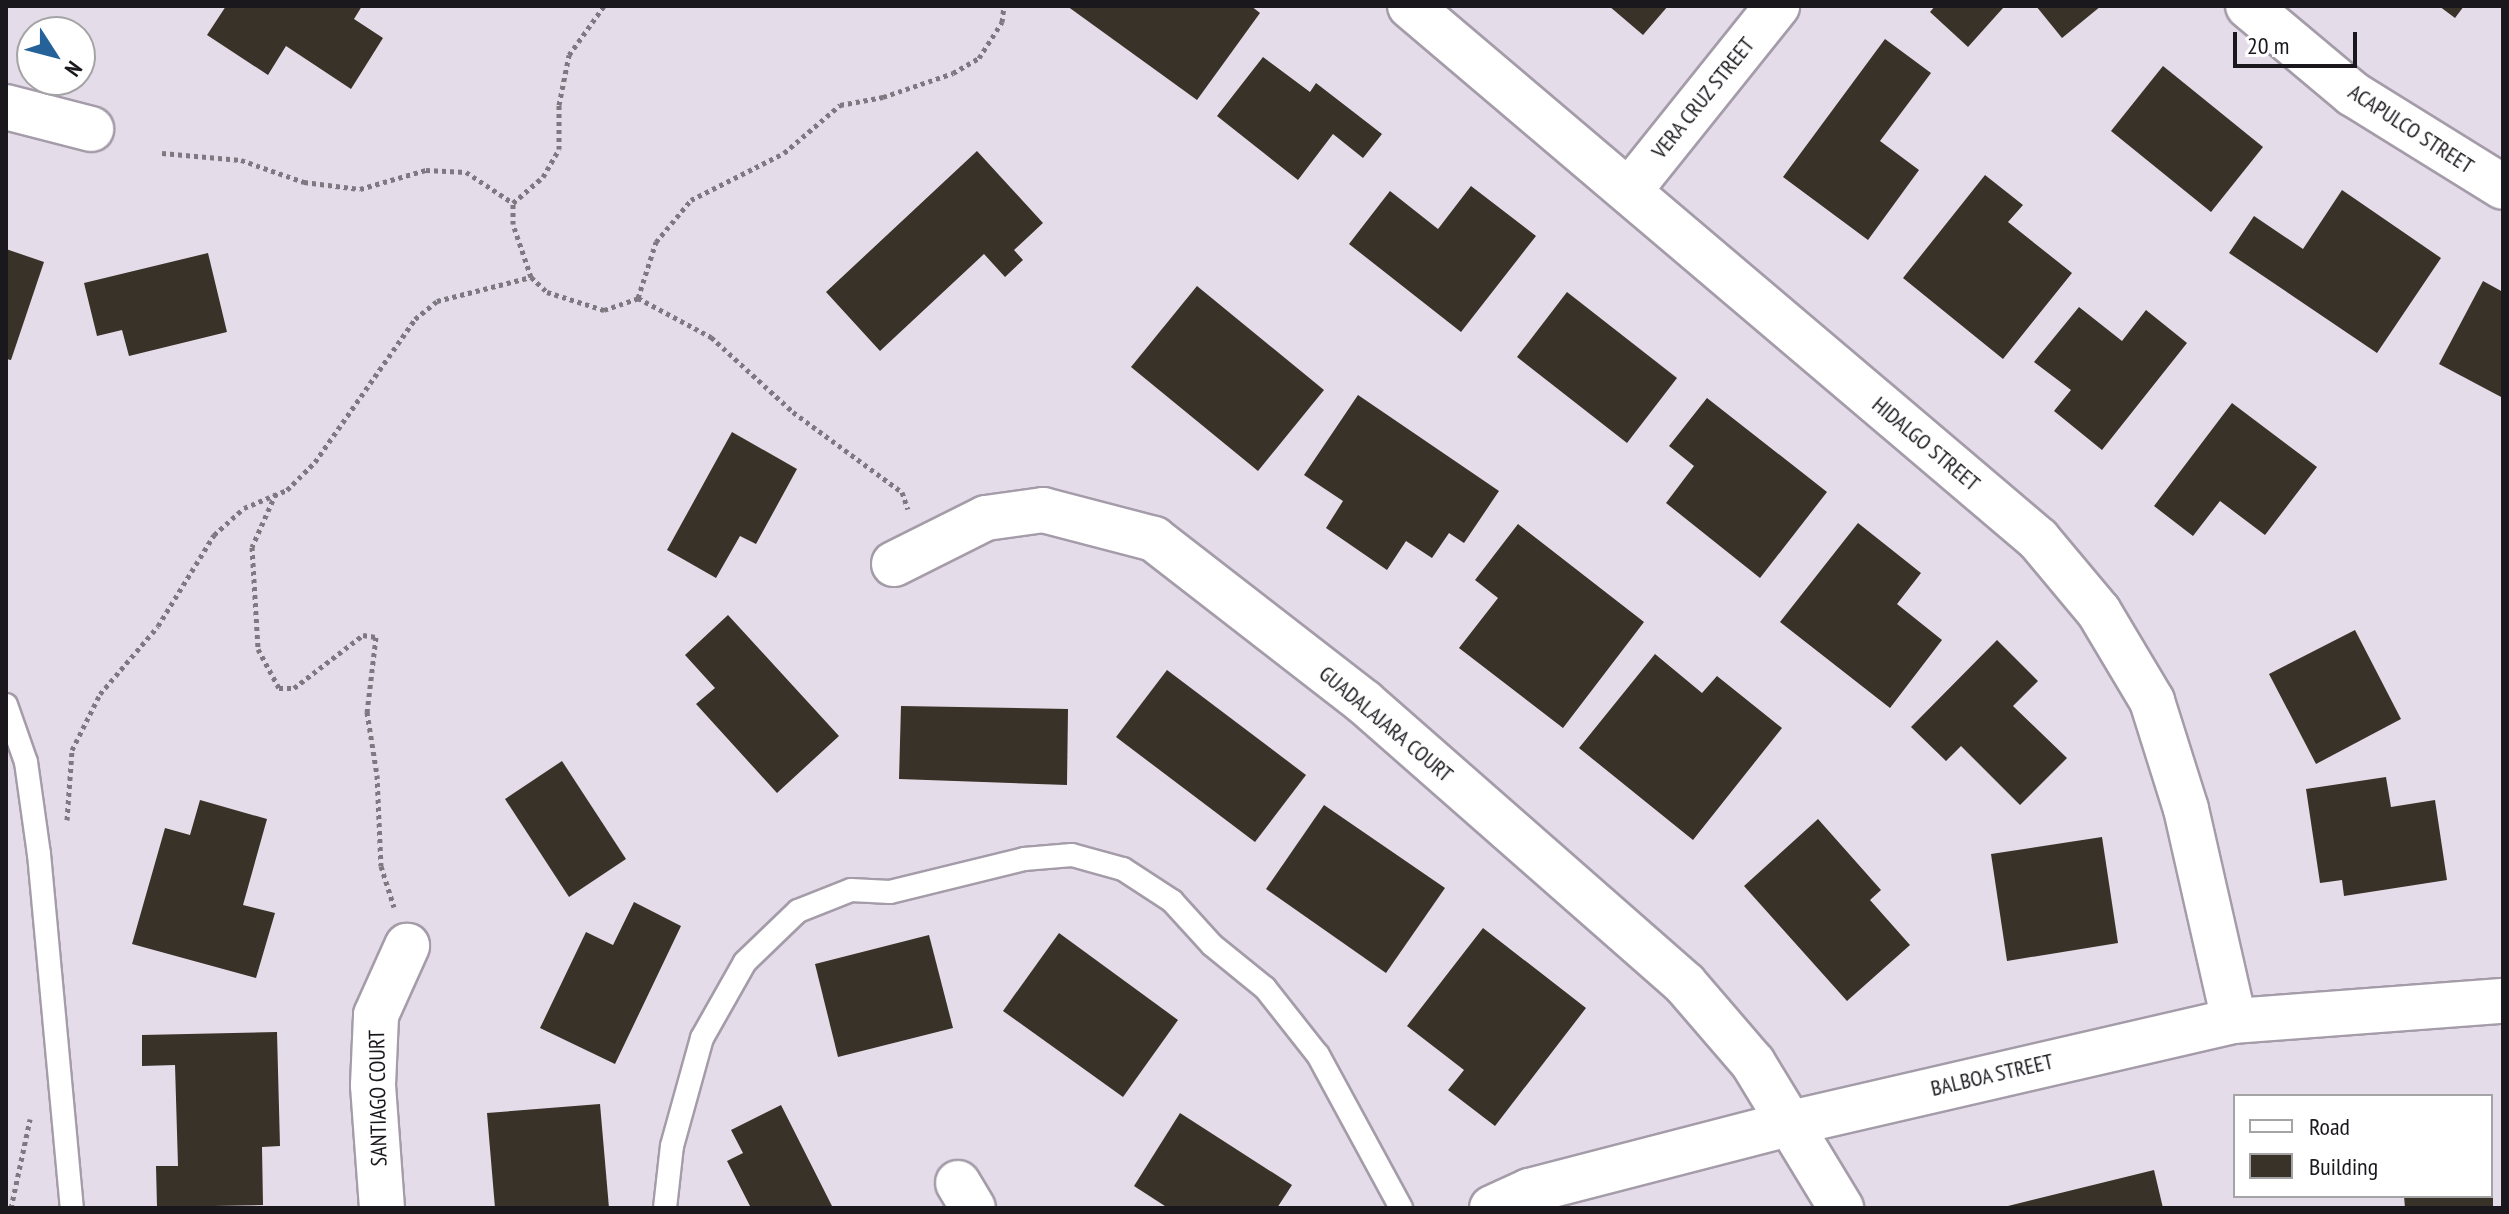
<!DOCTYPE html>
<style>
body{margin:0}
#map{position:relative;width:2509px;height:1214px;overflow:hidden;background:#e5dce9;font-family:"PT Sans Narrow",sans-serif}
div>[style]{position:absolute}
.building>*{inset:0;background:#393228}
.path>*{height:5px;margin-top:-2.5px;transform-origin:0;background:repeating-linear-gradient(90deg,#7e7881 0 4px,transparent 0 8px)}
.roads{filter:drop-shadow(2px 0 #a59ca9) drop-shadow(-2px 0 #a59ca9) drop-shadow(0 2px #a59ca9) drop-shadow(0 -2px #a59ca9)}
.lane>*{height:22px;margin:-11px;padding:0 11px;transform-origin:11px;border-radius:11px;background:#fff}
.street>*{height:44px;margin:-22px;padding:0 22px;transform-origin:22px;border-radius:22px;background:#fff}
span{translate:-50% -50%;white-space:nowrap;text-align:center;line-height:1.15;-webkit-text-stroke:8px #fff;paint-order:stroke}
.street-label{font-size:22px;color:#1b181d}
.frame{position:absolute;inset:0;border:8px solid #1b181d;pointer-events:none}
.legend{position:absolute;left:2233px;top:1094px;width:260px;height:104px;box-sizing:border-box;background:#fff;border:2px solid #a4a3a5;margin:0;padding:10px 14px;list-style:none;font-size:24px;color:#1b181d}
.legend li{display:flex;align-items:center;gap:16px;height:40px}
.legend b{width:40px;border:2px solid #a4a3a5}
.north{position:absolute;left:16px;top:16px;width:80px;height:80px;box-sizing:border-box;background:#fff;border:2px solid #a4a3a5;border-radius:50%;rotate:126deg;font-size:22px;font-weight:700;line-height:32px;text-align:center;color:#1b181d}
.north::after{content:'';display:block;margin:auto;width:28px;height:36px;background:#246299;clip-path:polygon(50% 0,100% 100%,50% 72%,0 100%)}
.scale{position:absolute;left:2233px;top:32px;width:124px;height:36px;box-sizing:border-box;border:4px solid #1b181d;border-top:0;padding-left:10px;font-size:24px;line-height:28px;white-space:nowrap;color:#1b181d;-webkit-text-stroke:6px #fff;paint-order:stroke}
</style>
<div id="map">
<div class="building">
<i style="clip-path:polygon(226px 6px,362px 6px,354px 19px,383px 38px,351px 89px,286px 46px,268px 75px,207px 35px)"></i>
<i style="clip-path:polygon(1067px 6px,1251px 6px,1260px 13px,1197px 100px)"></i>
<i style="clip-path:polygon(1609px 6px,1668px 6px,1643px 35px)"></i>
<i style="clip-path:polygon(1935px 6px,2001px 6px,2003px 8px,1968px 47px,1930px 12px)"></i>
<i style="clip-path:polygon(2036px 6px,2101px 6px,2062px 38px)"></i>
<i style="clip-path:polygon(2439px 6px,2464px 6px,2455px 18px)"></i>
<i style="clip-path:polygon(1885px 39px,1931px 73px,1880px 141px,1919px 170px,1868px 240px,1783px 177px)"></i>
<i style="clip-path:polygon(1263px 57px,1310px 92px,1316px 83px,1382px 134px,1363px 158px,1333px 134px,1298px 180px,1217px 116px)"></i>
<i style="clip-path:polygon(2163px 66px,2263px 147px,2211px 212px,2111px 131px)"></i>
<i style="clip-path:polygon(977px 151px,1043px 223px,1014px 250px,1023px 260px,1005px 277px,984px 254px,880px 351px,826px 292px)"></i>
<i style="clip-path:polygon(1985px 175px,2023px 205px,2008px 222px,2072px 273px,2003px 359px,1903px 278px)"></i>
<i style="clip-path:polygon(1471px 186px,1536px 236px,1461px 332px,1349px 244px,1390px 191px,1438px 229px)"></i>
<i style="clip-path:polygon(2342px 190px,2441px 258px,2377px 353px,2229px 253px,2254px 216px,2303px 249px)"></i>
<i style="clip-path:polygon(6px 249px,44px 262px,11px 360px,6px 359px)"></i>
<i style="clip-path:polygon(208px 253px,227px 332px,129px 356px,122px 330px,97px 336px,84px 283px)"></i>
<i style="clip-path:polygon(2483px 281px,2503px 292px,2503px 398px,2439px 364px)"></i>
<i style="clip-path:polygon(1197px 286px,1324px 390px,1258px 471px,1131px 367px)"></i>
<i style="clip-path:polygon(1567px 292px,1677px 378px,1627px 443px,1517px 357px)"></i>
<i style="clip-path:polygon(2079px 307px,2122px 341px,2146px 310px,2187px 343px,2102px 450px,2054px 411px,2071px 390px,2034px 362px)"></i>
<i style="clip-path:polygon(1358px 395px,1499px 491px,1464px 543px,1449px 533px,1432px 558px,1406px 541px,1387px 570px,1326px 528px,1343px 501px,1304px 475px)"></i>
<i style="clip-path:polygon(1707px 398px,1827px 492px,1760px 578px,1666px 503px,1694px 466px,1669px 446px)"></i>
<i style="clip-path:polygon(2232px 403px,2317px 467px,2265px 535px,2220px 501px,2193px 536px,2154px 506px)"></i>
<i style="clip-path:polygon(732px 432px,797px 469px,756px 544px,740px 536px,716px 578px,667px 550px)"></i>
<i style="clip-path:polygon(1858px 523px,1921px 573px,1897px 604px,1942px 640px,1890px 708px,1780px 622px)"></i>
<i style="clip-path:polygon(1518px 524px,1644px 622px,1563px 728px,1459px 648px,1498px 598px,1475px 580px)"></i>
<i style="clip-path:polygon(728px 615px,839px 736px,777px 793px,696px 704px,715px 688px,685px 655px)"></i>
<i style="clip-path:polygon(2355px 630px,2401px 719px,2316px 764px,2269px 674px)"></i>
<i style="clip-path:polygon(1997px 640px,2038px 681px,2013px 706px,2067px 758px,2020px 805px,1961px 746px,1946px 761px,1911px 727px)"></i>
<i style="clip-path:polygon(1655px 654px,1702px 693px,1717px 676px,1782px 728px,1693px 840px,1579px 748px)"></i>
<i style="clip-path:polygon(1167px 670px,1306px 775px,1255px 842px,1116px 737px)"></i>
<i style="clip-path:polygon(901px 706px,1068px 709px,1067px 785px,899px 779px)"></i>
<i style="clip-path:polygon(562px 761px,626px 859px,569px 897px,505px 799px)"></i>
<i style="clip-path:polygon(2386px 777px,2391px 807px,2435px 800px,2447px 880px,2344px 896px,2342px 880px,2320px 883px,2306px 789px)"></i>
<i style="clip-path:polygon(200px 800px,267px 819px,243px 905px,275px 913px,256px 978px,132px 944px,165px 828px,190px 835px)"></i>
<i style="clip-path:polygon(1324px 805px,1445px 888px,1386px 973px,1266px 889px)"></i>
<i style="clip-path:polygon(1818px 819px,1881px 890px,1870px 900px,1910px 945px,1847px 1001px,1744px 886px)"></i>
<i style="clip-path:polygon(2102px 837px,2118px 943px,2007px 961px,1991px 854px)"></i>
<i style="clip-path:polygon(634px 902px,681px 926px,615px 1064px,540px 1028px,586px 932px,613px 945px)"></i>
<i style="clip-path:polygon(1483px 928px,1586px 1008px,1495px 1126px,1448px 1090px,1464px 1070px,1407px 1026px)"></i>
<i style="clip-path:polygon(1059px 933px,1178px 1020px,1123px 1097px,1003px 1011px)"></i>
<i style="clip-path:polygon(929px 935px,953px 1028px,838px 1057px,815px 964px)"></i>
<i style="clip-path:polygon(277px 1032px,280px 1146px,262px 1147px,263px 1205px,157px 1207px,156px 1166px,178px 1166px,175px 1065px,142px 1066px,142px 1035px)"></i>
<i style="clip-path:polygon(600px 1104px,609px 1208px,495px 1208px,487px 1113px)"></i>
<i style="clip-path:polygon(781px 1105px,833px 1208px,751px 1208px,727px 1161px,743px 1153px,731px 1130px)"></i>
<i style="clip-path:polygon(1180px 1113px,1292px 1185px,1277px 1208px,1168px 1208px,1134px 1186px)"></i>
<i style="clip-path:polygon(2154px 1170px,2163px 1208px,2004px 1208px,2004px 1207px)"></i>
<i style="clip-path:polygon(2404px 1196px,2493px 1196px,2493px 1208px,2405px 1208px)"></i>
</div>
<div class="path">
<i style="left:162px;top:153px;width:79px;rotate:5.1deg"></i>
<i style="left:241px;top:160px;width:67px;rotate:19.2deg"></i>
<i style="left:304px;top:182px;width:56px;rotate:7.1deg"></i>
<i style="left:360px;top:189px;width:69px;rotate:-16.1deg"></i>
<i style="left:426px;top:170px;width:40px;rotate:2.9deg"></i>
<i style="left:466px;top:172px;width:56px;rotate:33.4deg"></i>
<i style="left:531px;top:277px;width:56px;rotate:-108.8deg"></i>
<i style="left:513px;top:224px;width:21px;rotate:-90deg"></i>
<i style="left:513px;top:203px;width:40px;rotate:-41deg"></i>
<i style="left:543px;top:177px;width:32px;rotate:-60deg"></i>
<i style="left:559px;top:149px;width:44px;rotate:-90deg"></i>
<i style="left:559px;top:105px;width:51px;rotate:-78.7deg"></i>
<i style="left:569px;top:55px;width:60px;rotate:-54.5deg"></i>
<i style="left:638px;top:298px;width:59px;rotate:-72.2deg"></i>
<i style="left:656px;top:242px;width:55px;rotate:-50.2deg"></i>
<i style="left:691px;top:200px;width:104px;rotate:-26.8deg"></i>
<i style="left:784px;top:153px;width:74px;rotate:-40.6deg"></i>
<i style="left:840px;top:105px;width:44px;rotate:-10.5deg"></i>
<i style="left:883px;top:97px;width:74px;rotate:-18.9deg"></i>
<i style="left:953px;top:73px;width:30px;rotate:-30deg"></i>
<i style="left:979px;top:58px;width:43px;rotate:-57.4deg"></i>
<i style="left:1002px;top:22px;width:16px;rotate:-83deg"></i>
<i style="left:276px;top:493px;width:59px;rotate:114deg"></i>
<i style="left:252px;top:547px;width:102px;rotate:86.6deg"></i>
<i style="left:258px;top:649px;width:44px;rotate:61.7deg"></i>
<i style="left:279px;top:688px;width:15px"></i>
<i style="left:294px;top:688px;width:87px;rotate:-37.5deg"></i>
<i style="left:363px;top:635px;width:13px;rotate:9deg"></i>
<i style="left:376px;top:637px;width:76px;rotate:96.8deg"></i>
<i style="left:367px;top:712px;width:64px;rotate:81deg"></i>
<i style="left:377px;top:775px;width:91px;rotate:87.5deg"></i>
<i style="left:381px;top:866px;width:43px;rotate:72.4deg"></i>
<i style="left:67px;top:820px;width:70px;rotate:-85.9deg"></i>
<i style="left:72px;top:750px;width:63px;rotate:-63.4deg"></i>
<i style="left:100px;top:694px;width:89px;rotate:-49.5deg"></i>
<i style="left:158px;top:626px;width:107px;rotate:-58.4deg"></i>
<i style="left:214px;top:535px;width:40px;rotate:-42deg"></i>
<i style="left:244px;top:508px;width:47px;rotate:-22.7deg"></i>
<i style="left:287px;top:490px;width:40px;rotate:-45deg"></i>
<i style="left:315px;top:462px;width:174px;rotate:-55deg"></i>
<i style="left:415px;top:319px;width:28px;rotate:-39deg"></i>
<i style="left:437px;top:301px;width:97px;rotate:-14.3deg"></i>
<i style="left:531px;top:277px;width:22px;rotate:43deg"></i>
<i style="left:547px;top:292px;width:60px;rotate:17.5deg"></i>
<i style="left:604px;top:310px;width:36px;rotate:-19deg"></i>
<i style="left:638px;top:298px;width:83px;rotate:28.1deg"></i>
<i style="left:711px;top:337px;width:111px;rotate:42.4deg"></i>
<i style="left:793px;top:412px;width:135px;rotate:36.3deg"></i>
<i style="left:902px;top:492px;width:18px;rotate:71deg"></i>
<i style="left:11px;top:1208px;width:91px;rotate:-77.9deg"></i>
</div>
<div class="roads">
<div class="lane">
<i style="left:6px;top:705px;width:60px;rotate:70.7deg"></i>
<i style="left:26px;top:762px;width:93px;rotate:82deg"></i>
<i style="left:39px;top:854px;width:356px;rotate:84.7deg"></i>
<i style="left:665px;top:1208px;width:62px;rotate:-83.6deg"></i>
<i style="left:672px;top:1146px;width:112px;rotate:-74.5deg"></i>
<i style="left:702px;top:1038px;width:87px;rotate:-60.5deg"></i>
<i style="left:745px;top:962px;width:74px;rotate:-43.9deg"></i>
<i style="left:798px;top:911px;width:57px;rotate:-21.6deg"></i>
<i style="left:851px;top:890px;width:39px;rotate:3deg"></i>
<i style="left:890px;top:892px;width:138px;rotate:-13.8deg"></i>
<i style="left:1024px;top:859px;width:48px;rotate:-4.8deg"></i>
<i style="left:1072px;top:855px;width:53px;rotate:15.4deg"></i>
<i style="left:1123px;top:869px;width:59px;rotate:33.1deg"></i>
<i style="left:1172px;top:901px;width:59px;rotate:47.7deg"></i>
<i style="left:1212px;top:945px;width:68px;rotate:39.1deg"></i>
<i style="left:1265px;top:988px;width:85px;rotate:51.7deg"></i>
<i style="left:1318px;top:1055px;width:174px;rotate:61.5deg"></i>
</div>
<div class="street">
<i style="left:1410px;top:6px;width:824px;rotate:40.32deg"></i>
<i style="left:2038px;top:539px;width:95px;rotate:50.1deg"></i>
<i style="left:2099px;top:612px;width:104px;rotate:59.2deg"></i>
<i style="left:2152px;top:701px;width:113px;rotate:72.5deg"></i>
<i style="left:2186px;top:809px;width:217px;rotate:77.2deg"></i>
<i style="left:2248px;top:6px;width:137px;rotate:40deg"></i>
<i style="left:2353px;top:94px;width:176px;rotate:31.8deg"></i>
<i style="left:6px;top:107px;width:88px;rotate:14.5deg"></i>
<i style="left:1629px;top:191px;width:237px;rotate:-51.3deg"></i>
<i style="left:894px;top:564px;width:103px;rotate:-26.6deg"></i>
<i style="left:986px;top:518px;width:58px;rotate:-8deg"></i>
<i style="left:1043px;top:510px;width:115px;rotate:14.6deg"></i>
<i style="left:1154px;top:539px;width:266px;rotate:37.8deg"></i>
<i style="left:1364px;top:702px;width:427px;rotate:41.3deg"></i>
<i style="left:1685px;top:984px;width:104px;rotate:49.3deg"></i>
<i style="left:1753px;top:1063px;width:170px;rotate:58.7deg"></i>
<i style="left:958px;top:1183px;width:29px;rotate:59deg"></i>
<i style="left:382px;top:1208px;width:123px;rotate:-94.2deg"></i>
<i style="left:373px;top:1085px;width:70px;rotate:-87.5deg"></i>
<i style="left:376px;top:1015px;width:76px;rotate:-65.8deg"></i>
<i style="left:1492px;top:1208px;width:41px;rotate:-24.7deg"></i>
<i style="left:1529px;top:1191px;width:271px;rotate:-14.5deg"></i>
<i style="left:1791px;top:1123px;width:455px;rotate:-13deg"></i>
<i style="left:2234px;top:1021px;width:270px;rotate:-4.3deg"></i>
</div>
</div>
<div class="street-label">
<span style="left:1703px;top:98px;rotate:-51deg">VERA CRUZ STREET</span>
<span style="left:2411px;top:129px;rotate:33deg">ACAPULCO STREET</span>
<span style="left:1926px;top:444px;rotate:40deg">HIDALGO STREET</span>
<span style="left:1386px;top:724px;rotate:40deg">GUADALAJARA COURT</span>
<span style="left:1992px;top:1075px;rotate:-13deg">BALBOA STREET</span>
<span style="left:378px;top:1098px;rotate:-91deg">SANTIAGO COURT</span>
</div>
<div class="frame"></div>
<ul class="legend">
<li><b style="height:10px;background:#fff"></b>Road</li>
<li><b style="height:22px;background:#393228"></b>Building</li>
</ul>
<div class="north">N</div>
<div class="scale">20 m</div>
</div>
